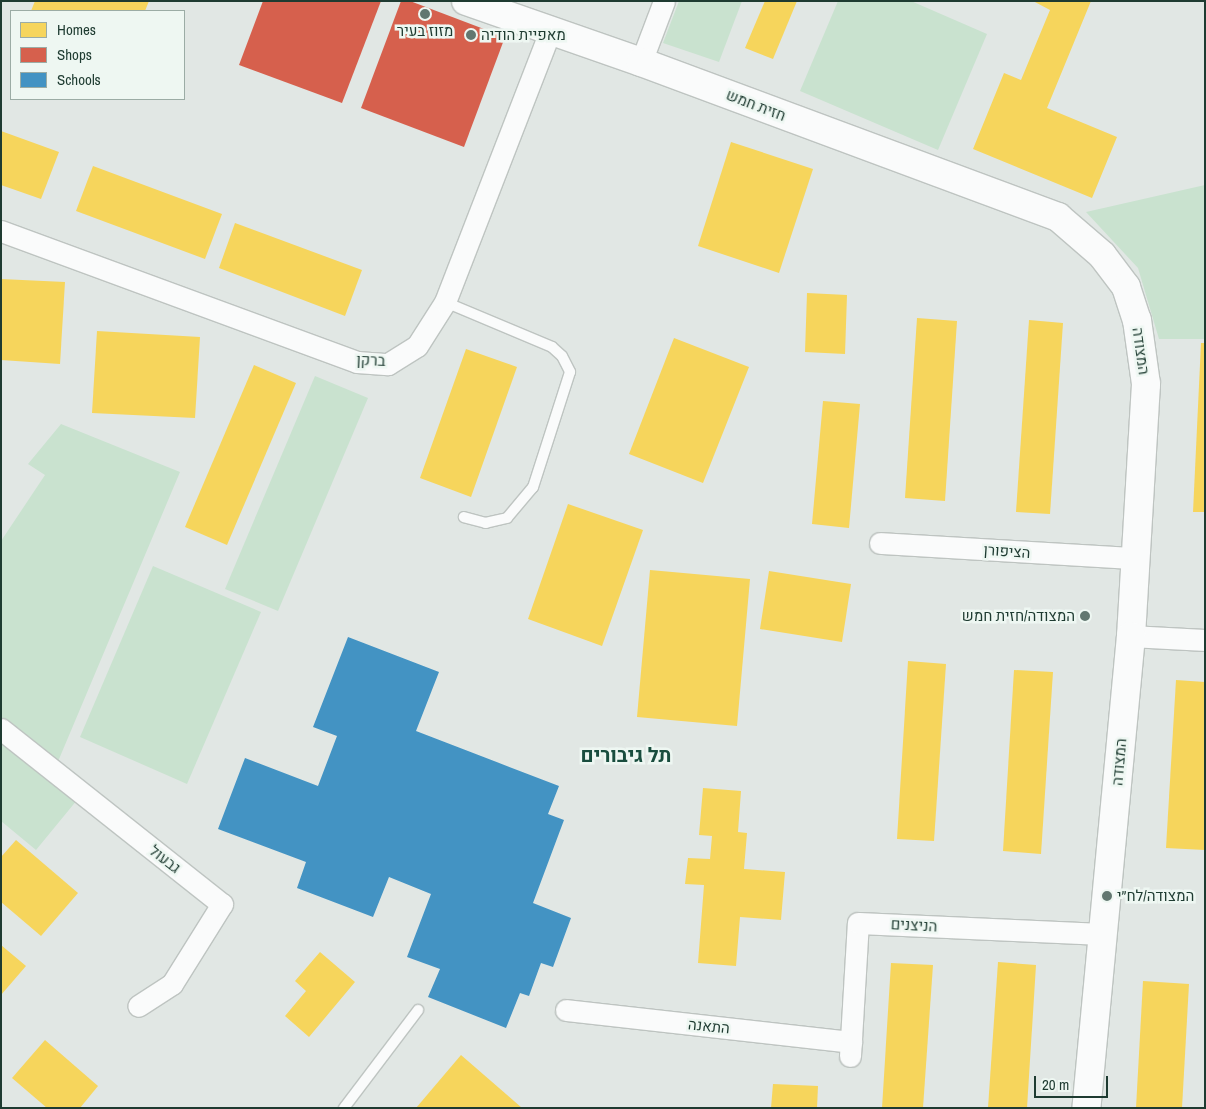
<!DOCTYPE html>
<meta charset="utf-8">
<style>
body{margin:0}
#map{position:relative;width:1206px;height:1109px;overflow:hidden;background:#e1e7e4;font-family:"Archivo Narrow",Heebo,sans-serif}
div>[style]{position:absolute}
.green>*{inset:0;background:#c9e2cf}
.homes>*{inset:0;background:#f6d55c}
.shops>*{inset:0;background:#d6604d}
.schools>*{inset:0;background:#4393c3}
.roads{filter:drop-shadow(1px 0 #bec4c1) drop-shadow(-1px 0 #bec4c1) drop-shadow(0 1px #bec4c1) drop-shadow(0 -1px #bec4c1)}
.lane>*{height:10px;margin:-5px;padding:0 5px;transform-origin:5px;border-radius:5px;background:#fafbfb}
.street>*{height:21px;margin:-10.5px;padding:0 10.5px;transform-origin:10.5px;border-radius:10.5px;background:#fafbfb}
.secondary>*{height:28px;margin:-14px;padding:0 14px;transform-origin:14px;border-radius:14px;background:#fafbfb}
.dots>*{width:14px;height:14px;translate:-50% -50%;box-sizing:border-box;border:2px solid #eef7f2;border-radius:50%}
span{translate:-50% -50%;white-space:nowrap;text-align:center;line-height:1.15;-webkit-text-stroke:5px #eef7f2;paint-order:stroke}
.poi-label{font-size:15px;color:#1e3b31}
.left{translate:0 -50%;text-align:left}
.right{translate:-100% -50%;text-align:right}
.street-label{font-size:15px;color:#1e3b31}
.district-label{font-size:20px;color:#194d3e;font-weight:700}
.frame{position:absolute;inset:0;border:2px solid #1e3b31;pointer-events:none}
.legend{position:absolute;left:10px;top:10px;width:175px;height:90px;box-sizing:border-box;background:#eef7f2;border:1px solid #9baca5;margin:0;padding:6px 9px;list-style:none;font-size:15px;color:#1e3b31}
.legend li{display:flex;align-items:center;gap:10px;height:25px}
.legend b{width:25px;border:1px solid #9baca5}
.scale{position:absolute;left:1034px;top:1076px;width:74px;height:22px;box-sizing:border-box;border:2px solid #1e3b31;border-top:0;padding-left:6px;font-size:15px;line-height:18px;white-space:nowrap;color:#1e3b31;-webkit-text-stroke:4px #eef7f2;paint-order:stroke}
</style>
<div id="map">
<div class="green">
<i style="clip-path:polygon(679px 1px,742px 1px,719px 62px,663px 43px)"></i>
<i style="clip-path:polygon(838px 1px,911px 1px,987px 34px,938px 150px,800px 91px)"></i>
<i style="clip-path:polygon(1205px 185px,1205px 339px,1159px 339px,1138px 268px,1086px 212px)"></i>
<i style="clip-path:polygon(315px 376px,368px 398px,278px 611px,225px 589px)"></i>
<i style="clip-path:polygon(61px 424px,180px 472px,54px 771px,82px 794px,36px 850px,1px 821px,1px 541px,45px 475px,28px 464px)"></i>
<i style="clip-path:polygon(153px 566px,261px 612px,187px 784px,80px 737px)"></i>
</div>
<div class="homes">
<i style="clip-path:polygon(35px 1px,149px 1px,145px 11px,31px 11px)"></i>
<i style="clip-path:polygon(765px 1px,797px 1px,773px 59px,745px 48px)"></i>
<i style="clip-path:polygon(1033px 1px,1091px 1px,1047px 108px,1117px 137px,1092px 198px,973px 149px,1004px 73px,1021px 80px,1050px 10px)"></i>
<i style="clip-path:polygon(1px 131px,59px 152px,41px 199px,1px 185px)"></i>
<i style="clip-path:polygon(731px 142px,813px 169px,779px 273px,698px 246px)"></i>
<i style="clip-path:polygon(93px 166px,222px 214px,205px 259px,76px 211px)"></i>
<i style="clip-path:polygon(235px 223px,362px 270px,345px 316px,219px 268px)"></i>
<i style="clip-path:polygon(1px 279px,65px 282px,60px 364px,1px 360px)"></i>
<i style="clip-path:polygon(807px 293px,847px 295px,845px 354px,805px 352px)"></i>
<i style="clip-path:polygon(917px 318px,957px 321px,945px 501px,905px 498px)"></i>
<i style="clip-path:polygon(1029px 320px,1063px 323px,1050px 514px,1016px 512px)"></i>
<i style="clip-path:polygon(97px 331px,200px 337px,195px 418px,92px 413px)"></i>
<i style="clip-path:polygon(674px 338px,749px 367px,703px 483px,629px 454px)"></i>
<i style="clip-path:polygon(1201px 343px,1205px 343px,1205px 512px,1193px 512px)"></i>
<i style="clip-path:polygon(466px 349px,517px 367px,471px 497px,420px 478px)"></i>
<i style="clip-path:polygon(254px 365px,296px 383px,227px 545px,185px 527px)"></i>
<i style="clip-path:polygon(823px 401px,860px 404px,849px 528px,812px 524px)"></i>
<i style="clip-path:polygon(568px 504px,643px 530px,602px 646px,528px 619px)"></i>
<i style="clip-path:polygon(650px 570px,750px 579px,737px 726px,637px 717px)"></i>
<i style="clip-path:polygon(769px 571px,851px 584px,842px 642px,760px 629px)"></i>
<i style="clip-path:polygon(908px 661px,946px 664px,934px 841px,897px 839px)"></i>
<i style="clip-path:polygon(1014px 670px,1053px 672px,1041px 854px,1003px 851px)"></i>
<i style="clip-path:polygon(1176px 680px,1205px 682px,1205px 850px,1166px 848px)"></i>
<i style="clip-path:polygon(703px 788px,741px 791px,738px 832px,747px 833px,744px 869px,785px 872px,781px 920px,740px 917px,736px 966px,698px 963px,704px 885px,685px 884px,688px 858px,710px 859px,712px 836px,699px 835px)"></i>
<i style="clip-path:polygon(16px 840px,78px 893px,41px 936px,1px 902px,1px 857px)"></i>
<i style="clip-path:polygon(1px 945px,26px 966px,1px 995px)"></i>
<i style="clip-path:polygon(320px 952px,355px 982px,309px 1037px,285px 1016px,306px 991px,295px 981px)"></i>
<i style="clip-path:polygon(998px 962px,1036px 965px,1027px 1108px,988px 1108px)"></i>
<i style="clip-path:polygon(891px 963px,933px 965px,923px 1108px,882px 1108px)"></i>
<i style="clip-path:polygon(1143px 981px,1189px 984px,1182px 1108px,1136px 1108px)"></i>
<i style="clip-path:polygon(45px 1040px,98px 1086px,80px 1108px,47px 1108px,12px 1078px)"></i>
<i style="clip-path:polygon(461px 1055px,522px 1108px,416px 1108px)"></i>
<i style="clip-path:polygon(773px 1084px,818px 1086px,817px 1108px,771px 1108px)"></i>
</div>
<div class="shops">
<i style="clip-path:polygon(263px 1px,381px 1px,342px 103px,239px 65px)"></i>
<i style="clip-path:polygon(401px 1px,410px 1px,505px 37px,464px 147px,361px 108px)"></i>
</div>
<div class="schools">
<i style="clip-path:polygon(348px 637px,439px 672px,416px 731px,559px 786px,548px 814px,564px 820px,533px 903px,571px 918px,553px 967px,541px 963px,529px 996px,520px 993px,506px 1028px,428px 997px,440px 969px,407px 957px,431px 894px,389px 877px,373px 917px,297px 888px,306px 862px,218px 829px,245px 758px,318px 786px,337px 736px,313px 727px)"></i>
</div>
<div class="roads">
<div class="lane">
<i style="left:445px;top:302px;width:116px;rotate:22.8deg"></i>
<i style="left:552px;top:347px;width:13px;rotate:42deg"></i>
<i style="left:562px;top:356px;width:18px;rotate:63deg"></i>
<i style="left:570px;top:372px;width:121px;rotate:107.8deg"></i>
<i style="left:533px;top:487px;width:40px;rotate:130deg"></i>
<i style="left:507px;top:518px;width:22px;rotate:167deg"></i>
<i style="left:486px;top:523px;width:23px;rotate:-165deg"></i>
<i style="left:344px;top:1108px;width:123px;rotate:-52.9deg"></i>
</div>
<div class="street">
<i style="left:641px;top:62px;width:65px;rotate:-69.3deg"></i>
<i style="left:1px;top:231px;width:379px;rotate:20.2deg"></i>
<i style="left:357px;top:362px;width:31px;rotate:4deg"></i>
<i style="left:388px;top:364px;width:34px;rotate:-32deg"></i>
<i style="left:417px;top:346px;width:52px;rotate:-57.5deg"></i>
<i style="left:445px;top:302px;width:291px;rotate:-68.8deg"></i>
<i style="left:880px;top:543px;width:254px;rotate:3.4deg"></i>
<i style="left:1131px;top:636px;width:74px;rotate:3.1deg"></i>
<i style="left:1px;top:729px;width:282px;rotate:38.4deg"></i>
<i style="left:222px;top:904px;width:94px;rotate:122deg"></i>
<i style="left:172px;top:984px;width:40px;rotate:147.1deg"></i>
<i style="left:566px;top:1010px;width:287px;rotate:6.4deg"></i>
<i style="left:850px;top:1056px;width:133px;rotate:-86.6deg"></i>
<i style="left:858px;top:923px;width:245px;rotate:2.6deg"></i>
</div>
<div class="secondary">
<i style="left:466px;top:1px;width:185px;rotate:19.2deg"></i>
<i style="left:641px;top:62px;width:445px;rotate:20.4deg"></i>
<i style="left:1058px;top:217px;width:58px;rotate:40.8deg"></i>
<i style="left:1102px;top:255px;width:40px;rotate:53deg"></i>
<i style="left:1126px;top:287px;width:35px;rotate:72deg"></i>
<i style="left:1137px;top:320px;width:65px;rotate:82deg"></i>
<i style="left:1146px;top:384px;width:252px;rotate:93.4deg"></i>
<i style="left:1131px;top:636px;width:474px;rotate:95.4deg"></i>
</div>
</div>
<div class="dots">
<i style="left:425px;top:14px;background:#627770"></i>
<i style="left:471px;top:35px;background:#627770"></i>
<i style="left:1085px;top:616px;background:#627770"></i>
<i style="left:1107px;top:896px;background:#627770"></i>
</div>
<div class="poi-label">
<span style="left:425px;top:31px">מזוז בעיר</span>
<span class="left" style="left:481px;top:35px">מאפיית הודיה</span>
<span class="right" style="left:1075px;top:616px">המצודה/חזית חמש</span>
<span class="left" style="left:1117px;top:896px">המצודה/לח״י</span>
</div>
<div class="street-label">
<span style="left:756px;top:105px;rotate:21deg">חזית חמש</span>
<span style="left:1141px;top:351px;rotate:82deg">המצודה</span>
<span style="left:371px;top:360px;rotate:2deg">ברקן</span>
<span style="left:1007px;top:551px;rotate:4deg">הציפורן</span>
<span style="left:1119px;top:762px;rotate:-85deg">המצודה</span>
<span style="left:165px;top:859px;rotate:38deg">גבעול</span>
<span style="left:914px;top:925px;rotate:3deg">הניצנים</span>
<span style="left:709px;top:1026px;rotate:6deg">התאנה</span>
</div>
<div class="district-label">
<span style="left:626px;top:754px">תל גיבורים</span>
</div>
<div class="frame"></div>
<ul class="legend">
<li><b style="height:14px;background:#f6d55c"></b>Homes</li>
<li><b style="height:14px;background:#d6604d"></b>Shops</li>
<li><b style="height:14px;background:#4393c3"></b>Schools</li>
</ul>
<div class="scale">20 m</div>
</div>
